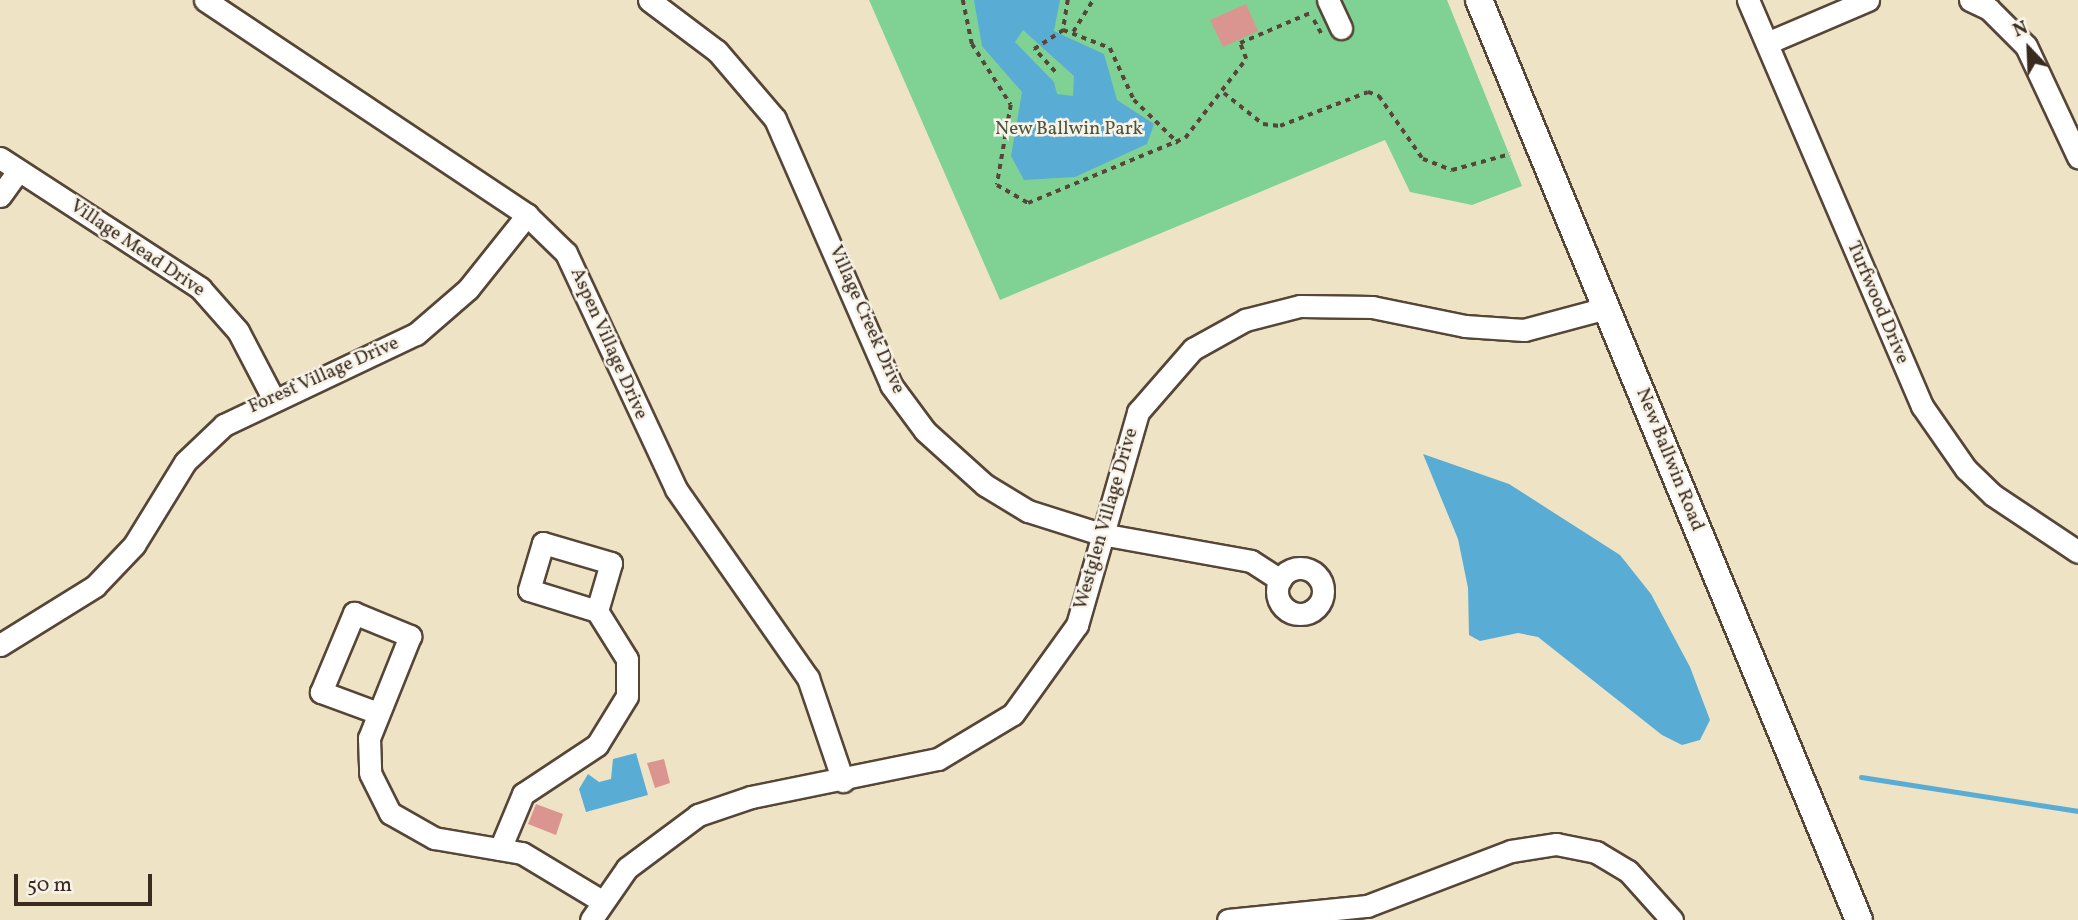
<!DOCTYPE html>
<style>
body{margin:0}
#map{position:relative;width:2078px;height:920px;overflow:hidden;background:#efe3c6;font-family:Vollkorn,serif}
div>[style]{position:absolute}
.green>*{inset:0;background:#7fd294}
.water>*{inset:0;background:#59add5}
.stream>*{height:5px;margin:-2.5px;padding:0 2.5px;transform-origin:2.5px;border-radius:2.5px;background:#59add5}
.building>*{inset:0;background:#db9591}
.path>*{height:3.5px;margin-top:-1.75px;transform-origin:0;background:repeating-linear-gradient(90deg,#564637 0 5px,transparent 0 10px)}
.roads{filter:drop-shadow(2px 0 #564637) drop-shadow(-2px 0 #564637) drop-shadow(0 2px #564637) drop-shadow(0 -2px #564637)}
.minor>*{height:21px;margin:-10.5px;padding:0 10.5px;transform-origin:10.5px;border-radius:10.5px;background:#fff}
.minor>.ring{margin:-10.5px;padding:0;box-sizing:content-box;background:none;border:21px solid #fff;border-radius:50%}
.major>*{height:26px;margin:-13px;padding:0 13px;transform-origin:13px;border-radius:13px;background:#fff}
span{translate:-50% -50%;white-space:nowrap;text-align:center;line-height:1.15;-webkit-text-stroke:5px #f7f3e8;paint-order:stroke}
.park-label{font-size:19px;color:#4c543c}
.street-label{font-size:19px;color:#3b2a1e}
.north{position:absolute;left:1994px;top:14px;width:70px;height:70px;-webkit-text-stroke:5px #f7f3e8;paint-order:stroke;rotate:337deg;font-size:19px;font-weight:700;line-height:28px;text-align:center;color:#3b2a1e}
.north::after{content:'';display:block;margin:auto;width:24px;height:32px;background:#3b2a1e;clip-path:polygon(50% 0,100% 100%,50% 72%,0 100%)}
.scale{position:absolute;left:14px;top:874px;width:138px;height:32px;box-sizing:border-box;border:4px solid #3b2a1e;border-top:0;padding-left:9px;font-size:21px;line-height:24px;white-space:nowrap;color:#3b2a1e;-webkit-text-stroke:5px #f7f3e8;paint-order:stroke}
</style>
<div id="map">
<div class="green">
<i style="clip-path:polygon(869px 0,1447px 0,1522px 186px,1472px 205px,1410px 192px,1385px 140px,1000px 300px)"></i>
</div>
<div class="water">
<i style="clip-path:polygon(evenodd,974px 0,1060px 0,1054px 31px,1104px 54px,1117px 100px,1154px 124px,1147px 144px,1075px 177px,1024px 180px,1011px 156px,1022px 92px,982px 46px,974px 0,1023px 30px,1074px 76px,1073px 96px,1057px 94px,1054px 82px,1015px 42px,1023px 30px)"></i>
<i style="clip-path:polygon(1423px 454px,1509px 484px,1620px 555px,1651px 594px,1690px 667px,1710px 720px,1700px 740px,1682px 745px,1662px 735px,1538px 637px,1518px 633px,1480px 641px,1469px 635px,1468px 588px,1458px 539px)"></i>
<i style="clip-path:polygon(636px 753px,648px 795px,586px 812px,579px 789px,588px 774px,599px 782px,611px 779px,613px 759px)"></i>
</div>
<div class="stream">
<i style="left:1861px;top:777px;width:220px;rotate:8.9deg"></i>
</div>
<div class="building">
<i style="clip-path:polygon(1246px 4px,1258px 31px,1223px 47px,1210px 20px)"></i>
<i style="clip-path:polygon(664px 759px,670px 783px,655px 788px,647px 763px)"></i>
<i style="clip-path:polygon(536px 804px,563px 814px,556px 835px,528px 824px)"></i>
</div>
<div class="path">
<i style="left:963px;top:0;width:45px;rotate:78.4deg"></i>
<i style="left:972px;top:44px;width:72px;rotate:57.4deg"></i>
<i style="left:1011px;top:105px;width:81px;rotate:99.9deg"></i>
<i style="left:997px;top:185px;width:36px;rotate:30deg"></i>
<i style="left:1028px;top:203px;width:170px;rotate:-22.5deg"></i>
<i style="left:1185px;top:138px;width:100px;rotate:-52.3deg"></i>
<i style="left:1246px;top:59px;width:17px;rotate:-111deg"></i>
<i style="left:1240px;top:43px;width:76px;rotate:-23.2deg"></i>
<i style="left:1068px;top:0;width:30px;rotate:99deg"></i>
<i style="left:1063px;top:30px;width:50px;rotate:21deg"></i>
<i style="left:1110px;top:48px;width:57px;rotate:65.2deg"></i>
<i style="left:1134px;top:100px;width:62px;rotate:44.3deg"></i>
<i style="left:1314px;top:20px;width:18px;rotate:61deg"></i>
<i style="left:1073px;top:32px;width:38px;rotate:-58deg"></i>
<i style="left:1055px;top:72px;width:31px;rotate:-132deg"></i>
<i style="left:1034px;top:49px;width:35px;rotate:-33deg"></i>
<i style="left:1224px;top:93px;width:50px;rotate:38.5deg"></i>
<i style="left:1263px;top:124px;width:17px;rotate:7deg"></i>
<i style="left:1280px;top:126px;width:94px;rotate:-21.1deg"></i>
<i style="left:1368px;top:92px;width:12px;rotate:20deg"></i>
<i style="left:1379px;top:96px;width:77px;rotate:55.1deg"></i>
<i style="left:1423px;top:159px;width:31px;rotate:21deg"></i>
<i style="left:1452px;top:170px;width:60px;rotate:-15.4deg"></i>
</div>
<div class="roads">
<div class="minor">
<i style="left:205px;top:0;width:387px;rotate:33.7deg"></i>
<i style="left:527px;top:215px;width:54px;rotate:44.3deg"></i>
<i style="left:566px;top:253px;width:260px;rotate:65deg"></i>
<i style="left:676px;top:489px;width:231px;rotate:55.1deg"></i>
<i style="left:808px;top:678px;width:109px;rotate:71.2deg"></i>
<i style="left:649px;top:0;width:85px;rotate:36.9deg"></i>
<i style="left:717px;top:51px;width:89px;rotate:49.5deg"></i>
<i style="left:775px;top:119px;width:290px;rotate:66.4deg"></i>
<i style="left:891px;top:385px;width:57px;rotate:53.5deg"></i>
<i style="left:925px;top:431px;width:81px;rotate:42deg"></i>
<i style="left:985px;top:485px;width:50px;rotate:31.2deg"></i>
<i style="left:1028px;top:511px;width:77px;rotate:17.5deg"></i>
<i style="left:1101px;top:534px;width:152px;rotate:10.2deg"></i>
<i style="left:1251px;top:561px;width:35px;rotate:33deg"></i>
<i style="left:1328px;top:0;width:31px;rotate:65deg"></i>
<i style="left:1748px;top:0;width:442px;rotate:66.8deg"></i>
<i style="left:1922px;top:406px;width:77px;rotate:55.1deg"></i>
<i style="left:1966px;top:469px;width:37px;rotate:44deg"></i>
<i style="left:1993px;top:495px;width:102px;rotate:33.8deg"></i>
<i style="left:1970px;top:0;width:21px;rotate:25deg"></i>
<i style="left:1989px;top:9px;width:52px;rotate:45deg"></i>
<i style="left:2026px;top:46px;width:123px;rotate:64.9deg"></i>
<i style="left:1767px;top:43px;width:110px;rotate:-23.1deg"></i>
<i style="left:0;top:158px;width:239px;rotate:33deg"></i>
<i style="left:200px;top:288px;width:57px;rotate:48.5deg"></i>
<i style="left:238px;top:331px;width:76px;rotate:62.4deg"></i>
<i style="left:0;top:196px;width:31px;rotate:-54deg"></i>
<i class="ring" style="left:1277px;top:568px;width:25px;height:25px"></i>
<i style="left:0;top:645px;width:112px;rotate:-31.8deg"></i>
<i style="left:95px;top:586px;width:57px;rotate:-46.4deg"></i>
<i style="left:134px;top:545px;width:97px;rotate:-58.4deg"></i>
<i style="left:185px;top:462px;width:54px;rotate:-43.5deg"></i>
<i style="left:224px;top:425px;width:212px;rotate:-25.4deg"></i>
<i style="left:416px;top:334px;width:69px;rotate:-40.9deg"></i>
<i style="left:468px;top:289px;width:95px;rotate:-51.4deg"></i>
<i style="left:378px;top:713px;width:61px;rotate:-159.8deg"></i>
<i style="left:321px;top:692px;width:86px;rotate:-67.3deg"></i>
<i style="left:354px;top:613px;width:61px;rotate:22.3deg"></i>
<i style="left:410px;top:636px;width:110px;rotate:111.9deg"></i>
<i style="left:369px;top:738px;width:35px;rotate:88deg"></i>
<i style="left:370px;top:773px;width:45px;rotate:63.4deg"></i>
<i style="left:390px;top:813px;width:51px;rotate:29.6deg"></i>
<i style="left:434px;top:838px;width:89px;rotate:9.7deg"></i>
<i style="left:522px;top:853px;width:93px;rotate:31deg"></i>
<i style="left:500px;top:849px;width:60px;rotate:-67.3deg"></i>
<i style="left:523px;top:794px;width:89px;rotate:-33.5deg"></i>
<i style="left:597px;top:745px;width:57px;rotate:-58.5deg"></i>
<i style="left:627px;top:696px;width:37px;rotate:-90deg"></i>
<i style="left:627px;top:659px;width:57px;rotate:-122deg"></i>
<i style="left:597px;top:611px;width:71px;rotate:-162.8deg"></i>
<i style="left:529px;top:590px;width:49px;rotate:-73.4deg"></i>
<i style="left:543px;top:543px;width:71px;rotate:16.4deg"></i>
<i style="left:611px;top:563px;width:50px;rotate:106.3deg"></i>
<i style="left:591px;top:920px;width:63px;rotate:-55.3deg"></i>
<i style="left:627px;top:868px;width:89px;rotate:-36.7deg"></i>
<i style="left:698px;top:815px;width:56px;rotate:-18.8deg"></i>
<i style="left:751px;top:797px;width:191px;rotate:-11.5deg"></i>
<i style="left:938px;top:759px;width:87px;rotate:-31deg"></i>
<i style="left:1013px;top:714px;width:110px;rotate:-54.3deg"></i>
<i style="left:1077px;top:625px;width:222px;rotate:-74deg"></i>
<i style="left:1138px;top:412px;width:84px;rotate:-48.9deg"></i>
<i style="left:1193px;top:349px;width:60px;rotate:-29.1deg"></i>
<i style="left:1245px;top:320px;width:57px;rotate:-14.3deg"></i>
<i style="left:1300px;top:306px;width:72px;rotate:0.8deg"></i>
<i style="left:1372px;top:307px;width:95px;rotate:11.5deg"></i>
<i style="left:1465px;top:326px;width:59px;rotate:3.9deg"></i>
<i style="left:1524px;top:330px;width:85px;rotate:-15deg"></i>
<i style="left:1228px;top:920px;width:140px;rotate:-5.8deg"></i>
<i style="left:1367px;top:906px;width:154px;rotate:-20.9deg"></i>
<i style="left:1511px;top:851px;width:46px;rotate:-8.8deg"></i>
<i style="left:1556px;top:844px;width:41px;rotate:11.3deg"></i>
<i style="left:1596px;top:852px;width:37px;rotate:31deg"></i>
<i style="left:1628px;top:871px;width:66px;rotate:48.1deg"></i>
</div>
<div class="major">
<i style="left:1479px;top:0;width:995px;rotate:67.56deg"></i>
</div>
</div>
<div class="park-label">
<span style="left:1069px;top:130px">New Ballwin Park</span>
</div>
<div class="street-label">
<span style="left:137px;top:249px;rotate:34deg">Village Mead Drive</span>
<span style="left:1877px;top:303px;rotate:67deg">Turfwood Drive</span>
<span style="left:866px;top:320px;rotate:66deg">Village Creek Drive</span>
<span style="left:608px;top:344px;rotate:66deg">Aspen Village Drive</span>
<span style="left:324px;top:376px;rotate:-24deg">Forest Village Drive</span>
<span style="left:1669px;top:460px;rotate:68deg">New Ballwin Road</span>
<span style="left:1107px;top:519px;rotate:-74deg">Westglen Village Drive</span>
</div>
<div class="north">N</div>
<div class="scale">50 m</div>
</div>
